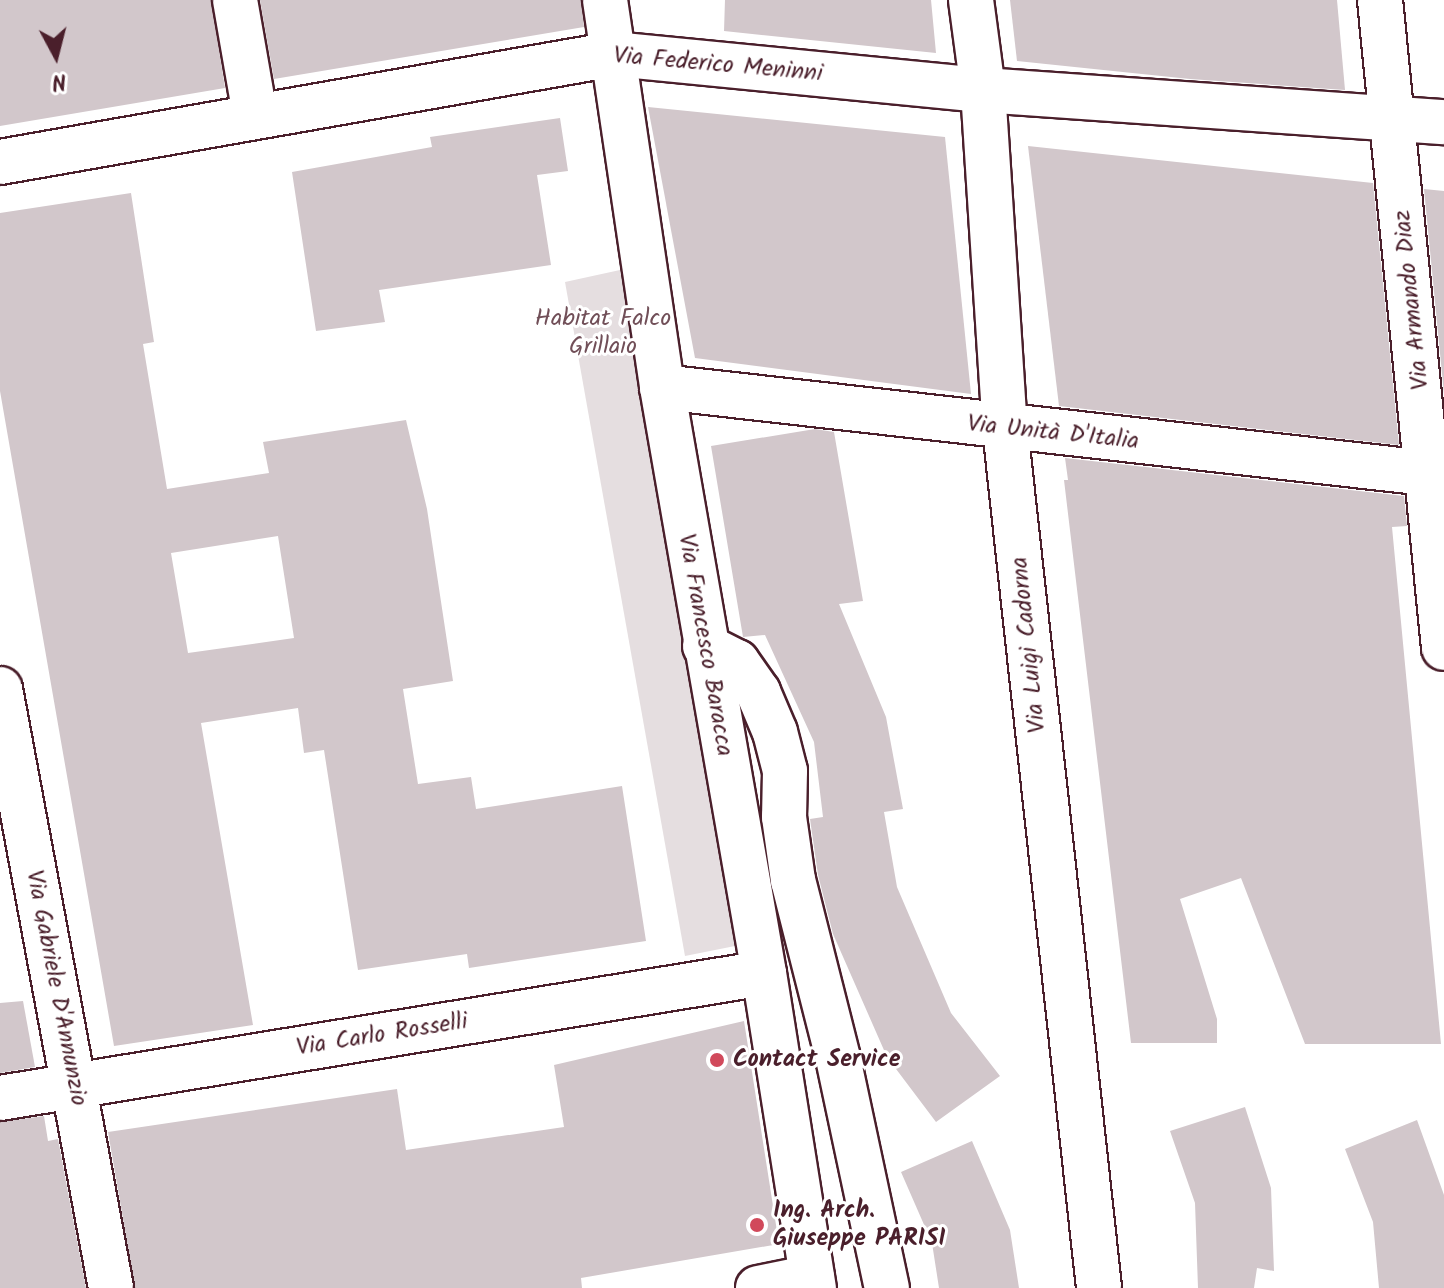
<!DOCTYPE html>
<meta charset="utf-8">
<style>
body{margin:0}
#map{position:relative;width:1444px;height:1288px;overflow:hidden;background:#fff;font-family:Kalam,sans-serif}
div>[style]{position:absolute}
.green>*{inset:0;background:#e5dee0}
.building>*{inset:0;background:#d2c7cb}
.roads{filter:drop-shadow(2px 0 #4a1f2b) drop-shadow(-2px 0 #4a1f2b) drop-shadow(0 2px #4a1f2b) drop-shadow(0 -2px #4a1f2b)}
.minor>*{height:44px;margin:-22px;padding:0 22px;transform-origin:22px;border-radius:22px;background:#fff}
.dots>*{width:22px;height:22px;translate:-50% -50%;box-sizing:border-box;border:4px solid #fff;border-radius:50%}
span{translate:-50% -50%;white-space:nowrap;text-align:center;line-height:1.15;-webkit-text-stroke:6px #fff;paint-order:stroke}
.street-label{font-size:24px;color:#4a1f2b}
.park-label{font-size:24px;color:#714f58}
.poi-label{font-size:24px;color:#4a1f2b;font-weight:700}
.left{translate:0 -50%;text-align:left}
.north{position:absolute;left:16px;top:16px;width:80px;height:80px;-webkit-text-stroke:6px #fff;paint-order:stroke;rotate:173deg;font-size:22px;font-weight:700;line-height:32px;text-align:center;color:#4a1f2b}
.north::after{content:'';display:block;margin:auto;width:28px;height:36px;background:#4a1f2b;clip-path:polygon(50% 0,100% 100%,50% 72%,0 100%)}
</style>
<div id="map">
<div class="green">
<i style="clip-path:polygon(620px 270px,740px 945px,685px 956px,565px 282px)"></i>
</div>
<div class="building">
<i style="clip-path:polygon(0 0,211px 0,225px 88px,0 126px)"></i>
<i style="clip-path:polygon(260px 0,581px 0,584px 27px,274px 79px)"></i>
<i style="clip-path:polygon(725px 0,931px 0,936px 53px,724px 31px)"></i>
<i style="clip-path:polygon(1010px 0,1337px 0,1345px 90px,1190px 79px,1017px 61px)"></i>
<i style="clip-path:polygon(648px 107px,945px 137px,971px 394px,695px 358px)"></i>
<i style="clip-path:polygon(560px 118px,568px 171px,537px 175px,551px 265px,379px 290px,385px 322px,316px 331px,292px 172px,432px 147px,430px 137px)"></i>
<i style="clip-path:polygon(1028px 146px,1373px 183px,1399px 445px,1059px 406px)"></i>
<i style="clip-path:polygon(1424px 189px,1444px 191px,1444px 394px)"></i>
<i style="clip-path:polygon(evenodd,131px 193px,154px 342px,143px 344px,167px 489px,269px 473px,263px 442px,406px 420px,427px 509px,453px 681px,403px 689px,418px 784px,471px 777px,476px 809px,622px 786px,646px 941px,469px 968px,467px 954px,358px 970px,324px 750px,304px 753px,298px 708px,201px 723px,253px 1025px,114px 1046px,0 391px,0 213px,131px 193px,278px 536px,294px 638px,188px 653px,171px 553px,278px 536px)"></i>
<i style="clip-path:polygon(815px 429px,834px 432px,863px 601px,839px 604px,886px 717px,903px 809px,884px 812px,897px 887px,951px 1013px,1000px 1076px,936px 1122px,887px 1057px,833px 934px,818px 875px,810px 819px,823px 817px,814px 742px,765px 635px,743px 637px,711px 446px)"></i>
<i style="clip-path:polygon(1065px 458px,1404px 496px,1407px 526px,1392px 527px,1441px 1044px,1305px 1044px,1241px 878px,1180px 899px,1217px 1019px,1217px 1043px,1131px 1043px,1064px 480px,1068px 480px)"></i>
<i style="clip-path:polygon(23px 1001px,35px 1067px,0 1073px,0 1003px)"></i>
<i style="clip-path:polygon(744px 1021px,779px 1244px,581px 1278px,582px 1288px,135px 1288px,108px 1132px,397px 1089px,406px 1150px,564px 1127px,554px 1065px)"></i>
<i style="clip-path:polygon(1245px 1107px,1271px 1188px,1274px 1271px,1257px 1268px,1254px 1288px,1198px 1288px,1195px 1203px,1170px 1131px)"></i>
<i style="clip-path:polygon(44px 1116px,48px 1141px,58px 1139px,86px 1288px,0 1288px,0 1122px)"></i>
<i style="clip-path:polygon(1417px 1120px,1444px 1195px,1444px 1288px,1379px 1288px,1373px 1222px,1345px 1149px)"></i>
<i style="clip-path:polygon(972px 1141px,1010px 1230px,1019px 1288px,939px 1288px,932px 1243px,901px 1172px)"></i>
</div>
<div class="roads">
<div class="minor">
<i style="left:235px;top:0;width:117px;rotate:80.1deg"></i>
<i style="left:605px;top:0;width:391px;rotate:81.6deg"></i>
<i style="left:662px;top:387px;width:595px;rotate:80.13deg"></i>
<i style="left:764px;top:973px;width:319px;rotate:81deg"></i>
<i style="left:971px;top:0;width:91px;rotate:82.4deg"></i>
<i style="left:983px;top:90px;width:339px;rotate:86.3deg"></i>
<i style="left:1005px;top:428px;width:865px;rotate:83.76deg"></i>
<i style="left:1380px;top:0;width:651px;rotate:84.36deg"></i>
<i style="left:0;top:162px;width:623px;rotate:-9.98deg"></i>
<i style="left:614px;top:54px;width:371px;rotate:5.6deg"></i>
<i style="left:983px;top:90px;width:462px;rotate:4deg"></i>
<i style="left:662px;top:387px;width:787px;rotate:6.42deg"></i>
<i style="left:705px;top:646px;width:36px;rotate:27deg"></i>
<i style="left:737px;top:662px;width:37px;rotate:55deg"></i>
<i style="left:758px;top:692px;width:43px;rotate:67deg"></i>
<i style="left:775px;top:732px;width:40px;rotate:75.6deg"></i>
<i style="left:785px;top:771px;width:46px;rotate:91.2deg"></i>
<i style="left:784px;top:817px;width:64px;rotate:81.9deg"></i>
<i style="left:793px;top:880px;width:184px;rotate:75.8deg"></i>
<i style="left:838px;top:1058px;width:235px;rotate:78deg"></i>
<i style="left:0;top:689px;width:609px;rotate:79.5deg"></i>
<i style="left:0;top:1098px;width:774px;rotate:-9.29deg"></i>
<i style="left:758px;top:1288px;width:55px;rotate:-11.5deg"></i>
</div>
</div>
<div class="dots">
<i style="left:717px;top:1060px;background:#d1495b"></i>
<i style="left:757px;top:1225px;background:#d1495b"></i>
</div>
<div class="street-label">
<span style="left:718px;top:65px;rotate:5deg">Via Federico Meninni</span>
<span style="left:1412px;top:300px;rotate:-96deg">Via Armando Diaz</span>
<span style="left:1053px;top:433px;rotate:6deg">Via Unità D'Italia</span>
<span style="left:705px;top:645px;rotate:80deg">Via Francesco Baracca</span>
<span style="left:1029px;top:645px;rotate:-96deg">Via Luigi Cadorna</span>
<span style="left:56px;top:988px;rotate:79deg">Via Gabriele D'Annunzio</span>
<span style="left:382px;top:1035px;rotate:-9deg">Via Carlo Rosselli</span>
</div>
<div class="park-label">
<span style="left:603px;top:333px">Habitat Falco<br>Grillaio</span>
</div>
<div class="poi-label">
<span class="left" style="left:733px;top:1060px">Contact Service</span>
<span class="left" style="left:773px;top:1225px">Ing. Arch.<br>Giuseppe PARISI</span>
</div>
<div class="north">N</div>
</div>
